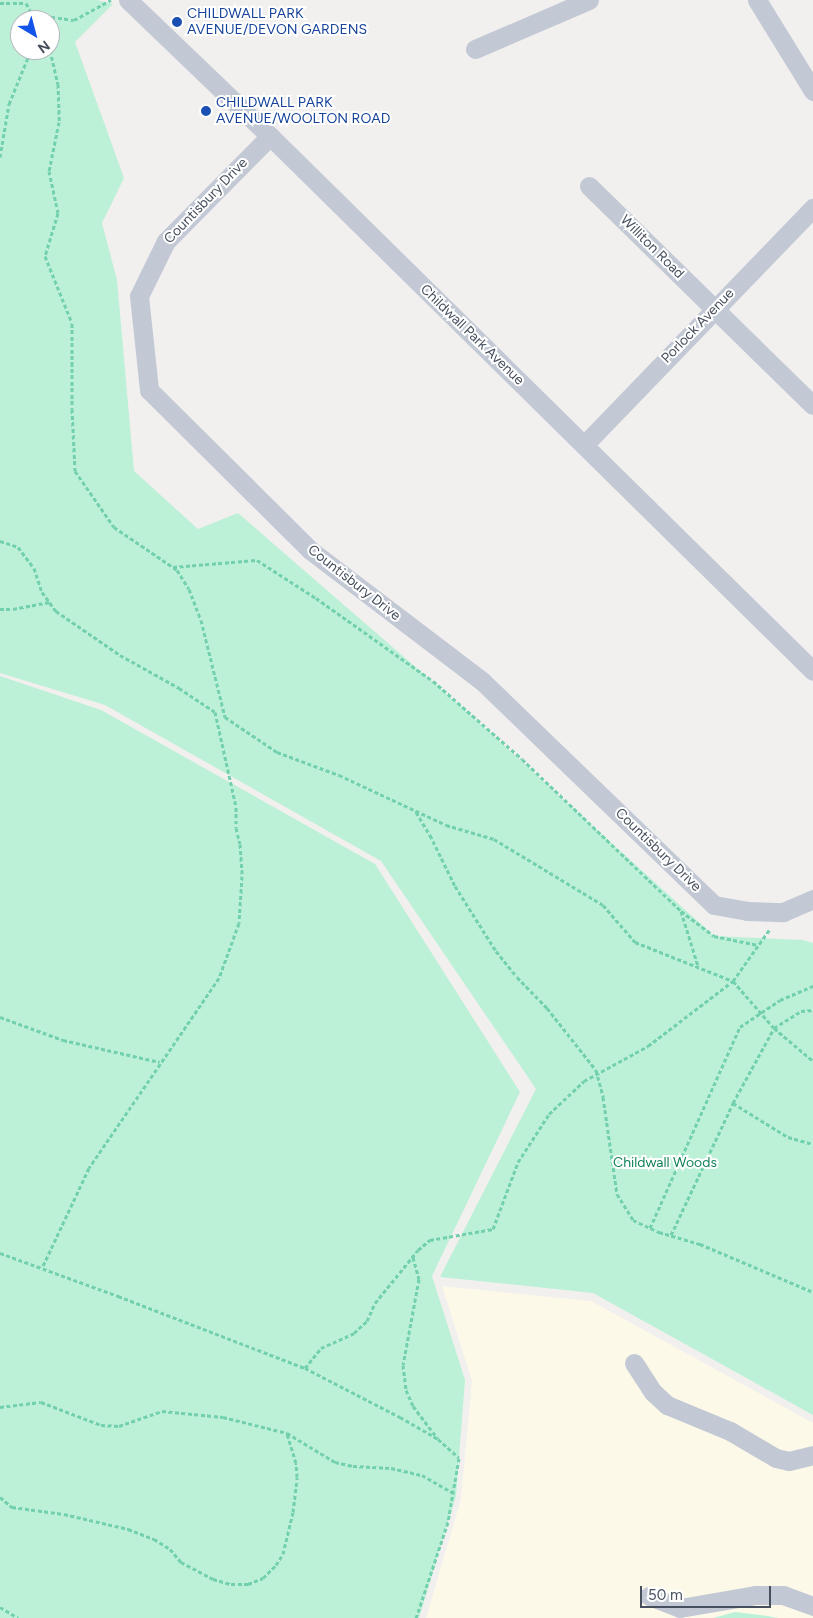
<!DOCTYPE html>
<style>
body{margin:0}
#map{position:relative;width:813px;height:1618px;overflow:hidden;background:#f2efef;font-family:Figtree,sans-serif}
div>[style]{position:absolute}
.commercial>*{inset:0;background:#fdf9e8}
.green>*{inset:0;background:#bcf1d7}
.path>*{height:3px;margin-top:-1.5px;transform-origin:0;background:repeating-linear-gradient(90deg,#72d0ae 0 4px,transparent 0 6.5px)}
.minor>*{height:19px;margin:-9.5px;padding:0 9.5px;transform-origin:9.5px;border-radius:9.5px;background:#c2c9d5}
.dots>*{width:14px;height:14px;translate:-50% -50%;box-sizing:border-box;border:2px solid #fff;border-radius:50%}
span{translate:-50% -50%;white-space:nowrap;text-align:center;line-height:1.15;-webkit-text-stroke:4px #fff;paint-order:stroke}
.transit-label{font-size:14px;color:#164399}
.left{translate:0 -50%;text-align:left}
.street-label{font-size:14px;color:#464f5d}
.park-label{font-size:14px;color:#138259}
.north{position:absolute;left:10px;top:10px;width:50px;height:50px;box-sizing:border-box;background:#fff;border:1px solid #b5b9be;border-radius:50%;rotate:143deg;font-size:14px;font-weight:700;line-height:20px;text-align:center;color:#464f5d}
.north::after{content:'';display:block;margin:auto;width:18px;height:22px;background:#1254e9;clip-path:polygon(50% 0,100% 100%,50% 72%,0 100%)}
.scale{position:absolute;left:640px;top:1586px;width:131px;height:22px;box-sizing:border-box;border:2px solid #464f5d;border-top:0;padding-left:6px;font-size:15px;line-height:18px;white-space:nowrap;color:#464f5d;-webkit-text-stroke:4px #fff;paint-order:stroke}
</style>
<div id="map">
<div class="commercial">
<i style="clip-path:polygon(442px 1286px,591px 1301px,813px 1423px,813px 1618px,426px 1618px,461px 1499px,472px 1381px)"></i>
</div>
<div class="green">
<i style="clip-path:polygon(evenodd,0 0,97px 0,113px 4px,75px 42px,124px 178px,102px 223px,117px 280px,134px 471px,198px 529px,238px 513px,464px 709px,714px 936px,803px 940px,813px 943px,813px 1415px,593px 1293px,440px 1277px,536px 1089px,381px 861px,105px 705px,0 673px,0 0,20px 20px,50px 20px,50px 50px,20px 50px,20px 20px)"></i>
<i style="clip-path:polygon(0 676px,101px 710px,375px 864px,520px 1092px,432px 1276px,465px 1380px,456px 1496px,419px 1618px,0 1618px)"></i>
<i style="clip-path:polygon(735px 1612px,768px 1616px,778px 1618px,713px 1618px)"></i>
</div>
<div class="path">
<i style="left:0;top:3px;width:26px"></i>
<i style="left:26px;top:3px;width:19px;rotate:62deg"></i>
<i style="left:32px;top:14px;width:42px;rotate:8.1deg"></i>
<i style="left:74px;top:20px;width:42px;rotate:-28.4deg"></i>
<i style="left:50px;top:50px;width:35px;rotate:77deg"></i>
<i style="left:58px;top:84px;width:38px;rotate:88deg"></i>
<i style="left:59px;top:122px;width:50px;rotate:101.5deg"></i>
<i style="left:49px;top:171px;width:43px;rotate:77.9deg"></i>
<i style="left:58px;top:213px;width:45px;rotate:106.8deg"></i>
<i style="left:45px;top:256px;width:72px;rotate:68.1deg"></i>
<i style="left:72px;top:323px;width:86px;rotate:90deg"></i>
<i style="left:72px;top:409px;width:62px;rotate:87.2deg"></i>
<i style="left:75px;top:471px;width:68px;rotate:55.1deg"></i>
<i style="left:114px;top:527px;width:76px;rotate:34.3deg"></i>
<i style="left:177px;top:570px;width:22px;rotate:58deg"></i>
<i style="left:189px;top:589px;width:33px;rotate:69deg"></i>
<i style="left:201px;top:620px;width:100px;rotate:76.1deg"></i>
<i style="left:225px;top:717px;width:63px;rotate:33.9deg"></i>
<i style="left:277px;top:752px;width:66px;rotate:20.4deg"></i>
<i style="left:339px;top:775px;width:118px;rotate:25deg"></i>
<i style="left:446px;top:825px;width:50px;rotate:16.3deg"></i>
<i style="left:494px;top:839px;width:127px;rotate:31.2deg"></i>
<i style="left:603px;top:905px;width:49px;rotate:49.1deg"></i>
<i style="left:635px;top:942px;width:105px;rotate:21.7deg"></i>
<i style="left:733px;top:981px;width:62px;rotate:48.9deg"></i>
<i style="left:774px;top:1028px;width:51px;rotate:40.2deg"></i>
<i style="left:0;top:157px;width:54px;rotate:-80.4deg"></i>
<i style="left:9px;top:104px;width:58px;rotate:-67.8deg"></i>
<i style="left:0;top:541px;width:19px;rotate:18deg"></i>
<i style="left:18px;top:547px;width:26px;rotate:53deg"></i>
<i style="left:34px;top:568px;width:25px;rotate:72deg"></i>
<i style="left:42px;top:592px;width:24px;rotate:54deg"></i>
<i style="left:56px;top:611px;width:78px;rotate:34.5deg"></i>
<i style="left:120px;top:655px;width:68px;rotate:29.2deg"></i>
<i style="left:179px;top:688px;width:43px;rotate:33.7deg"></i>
<i style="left:215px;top:712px;width:97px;rotate:77.5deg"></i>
<i style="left:236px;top:807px;width:21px;rotate:90deg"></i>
<i style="left:236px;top:828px;width:16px;rotate:76deg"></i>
<i style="left:240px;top:844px;width:32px;rotate:86deg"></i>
<i style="left:242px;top:876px;width:47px;rotate:93.7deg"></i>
<i style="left:239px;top:923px;width:59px;rotate:110deg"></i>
<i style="left:219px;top:978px;width:230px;rotate:124.4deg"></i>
<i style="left:89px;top:1168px;width:110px;rotate:115.2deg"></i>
<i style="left:173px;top:567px;width:84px;rotate:-4.8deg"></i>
<i style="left:257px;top:560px;width:70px;rotate:32.8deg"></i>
<i style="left:316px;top:598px;width:143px;rotate:35.4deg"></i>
<i style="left:433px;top:681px;width:118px;rotate:41.2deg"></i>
<i style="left:522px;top:759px;width:220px;rotate:43.7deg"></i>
<i style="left:681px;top:911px;width:58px;rotate:72.8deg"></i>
<i style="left:0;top:609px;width:13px"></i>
<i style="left:13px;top:609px;width:37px;rotate:-11deg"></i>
<i style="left:416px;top:812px;width:27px;rotate:59deg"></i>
<i style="left:430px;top:835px;width:57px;rotate:63.9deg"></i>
<i style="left:455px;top:886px;width:77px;rotate:57.8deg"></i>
<i style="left:496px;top:951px;width:33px;rotate:51deg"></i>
<i style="left:517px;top:977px;width:43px;rotate:45.9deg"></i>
<i style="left:547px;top:1008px;width:79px;rotate:51.7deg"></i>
<i style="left:596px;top:1070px;width:28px;rotate:75deg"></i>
<i style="left:603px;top:1097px;width:98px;rotate:81.8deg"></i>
<i style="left:617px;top:1194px;width:31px;rotate:58deg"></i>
<i style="left:633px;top:1220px;width:29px;rotate:25deg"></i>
<i style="left:659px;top:1232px;width:43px;rotate:16.3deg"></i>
<i style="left:700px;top:1244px;width:123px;rotate:23deg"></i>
<i style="left:681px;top:911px;width:41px;rotate:37.1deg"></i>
<i style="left:714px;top:936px;width:45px;rotate:11.6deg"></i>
<i style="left:0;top:1017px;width:67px;rotate:20.1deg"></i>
<i style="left:63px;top:1040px;width:99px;rotate:12.8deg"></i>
<i style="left:733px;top:1103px;width:65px;rotate:31.7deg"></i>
<i style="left:788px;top:1137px;width:26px;rotate:16deg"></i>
<i style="left:650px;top:1228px;width:220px;rotate:-65.9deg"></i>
<i style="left:740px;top:1027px;width:48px;rotate:-34deg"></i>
<i style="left:780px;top:1000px;width:36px;rotate:-23deg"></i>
<i style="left:671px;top:1235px;width:146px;rotate:-64.8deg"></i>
<i style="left:733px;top:1103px;width:85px;rotate:-61.3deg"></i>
<i style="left:774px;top:1028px;width:32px;rotate:-32deg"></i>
<i style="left:801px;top:1011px;width:12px;rotate:-5deg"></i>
<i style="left:0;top:1253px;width:126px;rotate:20deg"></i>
<i style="left:118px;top:1296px;width:200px;rotate:21.1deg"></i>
<i style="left:305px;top:1368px;width:107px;rotate:27.3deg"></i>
<i style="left:400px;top:1417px;width:44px;rotate:30.1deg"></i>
<i style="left:413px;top:1257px;width:23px;rotate:75deg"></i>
<i style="left:419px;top:1279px;width:87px;rotate:100.5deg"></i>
<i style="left:403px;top:1365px;width:25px;rotate:83deg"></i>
<i style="left:406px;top:1390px;width:17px;rotate:66deg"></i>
<i style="left:413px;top:1406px;width:41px;rotate:52.9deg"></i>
<i style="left:438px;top:1439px;width:28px;rotate:42deg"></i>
<i style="left:459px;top:1458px;width:65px;rotate:99.8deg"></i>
<i style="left:448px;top:1522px;width:101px;rotate:108.4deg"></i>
<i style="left:305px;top:1368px;width:26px;rotate:-51deg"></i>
<i style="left:321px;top:1348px;width:36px;rotate:-24deg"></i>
<i style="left:354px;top:1333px;width:18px;rotate:-43deg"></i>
<i style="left:367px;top:1321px;width:20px;rotate:-66deg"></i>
<i style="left:375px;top:1303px;width:68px;rotate:-50.9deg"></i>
<i style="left:418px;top:1250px;width:16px;rotate:-40deg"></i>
<i style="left:430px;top:1240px;width:64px;rotate:-9.9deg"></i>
<i style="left:493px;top:1229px;width:72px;rotate:-69.5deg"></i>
<i style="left:518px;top:1162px;width:57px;rotate:-57.1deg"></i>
<i style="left:549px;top:1114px;width:48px;rotate:-43.3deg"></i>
<i style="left:584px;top:1081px;width:73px;rotate:-28.7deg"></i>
<i style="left:648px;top:1046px;width:107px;rotate:-37.4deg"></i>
<i style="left:733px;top:981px;width:64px;rotate:-54.6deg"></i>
<i style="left:0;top:1407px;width:41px;rotate:-7deg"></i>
<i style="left:41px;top:1402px;width:64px;rotate:21deg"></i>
<i style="left:101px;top:1425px;width:18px;rotate:3deg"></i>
<i style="left:119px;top:1426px;width:46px;rotate:-19.2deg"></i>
<i style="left:162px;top:1411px;width:61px;rotate:5.6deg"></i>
<i style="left:223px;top:1417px;width:66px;rotate:14deg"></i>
<i style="left:287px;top:1433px;width:56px;rotate:31.1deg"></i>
<i style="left:335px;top:1462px;width:18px;rotate:13deg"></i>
<i style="left:353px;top:1466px;width:38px;rotate:3deg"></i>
<i style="left:391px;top:1468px;width:32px;rotate:13deg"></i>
<i style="left:422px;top:1475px;width:36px;rotate:30deg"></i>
<i style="left:0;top:1497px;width:16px;rotate:40deg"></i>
<i style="left:12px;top:1507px;width:52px;rotate:7.7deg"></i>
<i style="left:64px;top:1514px;width:66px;rotate:13.2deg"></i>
<i style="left:128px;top:1529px;width:28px;rotate:21deg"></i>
<i style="left:154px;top:1539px;width:19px;rotate:32deg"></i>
<i style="left:170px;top:1549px;width:17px;rotate:50deg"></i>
<i style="left:181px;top:1562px;width:36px;rotate:28deg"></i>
<i style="left:213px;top:1579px;width:19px;rotate:16deg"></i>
<i style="left:231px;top:1584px;width:17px"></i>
<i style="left:248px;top:1584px;width:16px;rotate:-22deg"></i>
<i style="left:263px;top:1578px;width:18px;rotate:-45deg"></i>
<i style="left:276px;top:1565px;width:13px;rotate:-58deg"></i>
<i style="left:283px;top:1554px;width:43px;rotate:-76.6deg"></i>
<i style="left:293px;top:1512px;width:35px;rotate:-83deg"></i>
<i style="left:297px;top:1477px;width:14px;rotate:-94deg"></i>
<i style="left:296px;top:1463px;width:31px;rotate:-107deg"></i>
<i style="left:0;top:1607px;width:21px;rotate:31deg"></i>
</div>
<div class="minor">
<i style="left:128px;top:0;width:197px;rotate:43.8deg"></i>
<i style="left:270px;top:136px;width:762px;rotate:44.57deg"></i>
<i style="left:757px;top:0;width:107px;rotate:58.4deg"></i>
<i style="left:475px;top:49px;width:124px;rotate:-23.3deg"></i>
<i style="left:270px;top:136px;width:148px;rotate:134.7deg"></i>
<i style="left:166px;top:241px;width:61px;rotate:116.1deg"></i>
<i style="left:139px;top:296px;width:95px;rotate:83.9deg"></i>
<i style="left:149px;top:390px;width:227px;rotate:44.8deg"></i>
<i style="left:310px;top:550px;width:216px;rotate:37.3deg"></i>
<i style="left:482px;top:681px;width:322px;rotate:44deg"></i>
<i style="left:714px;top:905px;width:34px;rotate:10deg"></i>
<i style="left:747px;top:911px;width:36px;rotate:2deg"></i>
<i style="left:783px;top:912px;width:33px;rotate:-23deg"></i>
<i style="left:589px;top:186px;width:313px;rotate:44.4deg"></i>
<i style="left:584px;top:445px;width:330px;rotate:-46deg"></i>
<i style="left:634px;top:1363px;width:35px;rotate:57deg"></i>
<i style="left:653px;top:1392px;width:19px;rotate:43deg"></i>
<i style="left:667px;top:1405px;width:68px;rotate:22.4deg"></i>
<i style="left:730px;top:1431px;width:53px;rotate:30.4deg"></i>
<i style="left:776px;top:1458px;width:13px;rotate:13deg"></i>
<i style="left:789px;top:1461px;width:25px;rotate:-14deg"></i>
<i style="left:649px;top:1596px;width:33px;rotate:21deg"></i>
<i style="left:680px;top:1608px;width:76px;rotate:-9.8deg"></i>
<i style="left:755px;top:1595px;width:28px"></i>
<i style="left:783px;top:1595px;width:32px;rotate:20deg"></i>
</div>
<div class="dots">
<i style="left:177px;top:22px;background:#1a4fb4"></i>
<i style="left:206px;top:111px;background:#1a4fb4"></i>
</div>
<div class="transit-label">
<span class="left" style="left:187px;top:22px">CHILDWALL PARK<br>AVENUE/DEVON GARDENS</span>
<span class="left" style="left:216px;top:111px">CHILDWALL PARK<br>AVENUE/WOOLTON ROAD</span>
</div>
<div class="street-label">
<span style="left:206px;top:201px;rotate:-46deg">Countisbury Drive</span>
<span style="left:652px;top:247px;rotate:45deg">Williton Road</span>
<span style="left:698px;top:326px;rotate:-46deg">Porlock Avenue</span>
<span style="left:472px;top:335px;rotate:44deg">Childwall Park Avenue</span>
<span style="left:354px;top:583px;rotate:38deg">Countisbury Drive</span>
<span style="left:658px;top:850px;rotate:44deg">Countisbury Drive</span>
</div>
<div class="park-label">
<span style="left:665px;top:1163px">Childwall Woods</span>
</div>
<div class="north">N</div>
<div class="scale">50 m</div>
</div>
